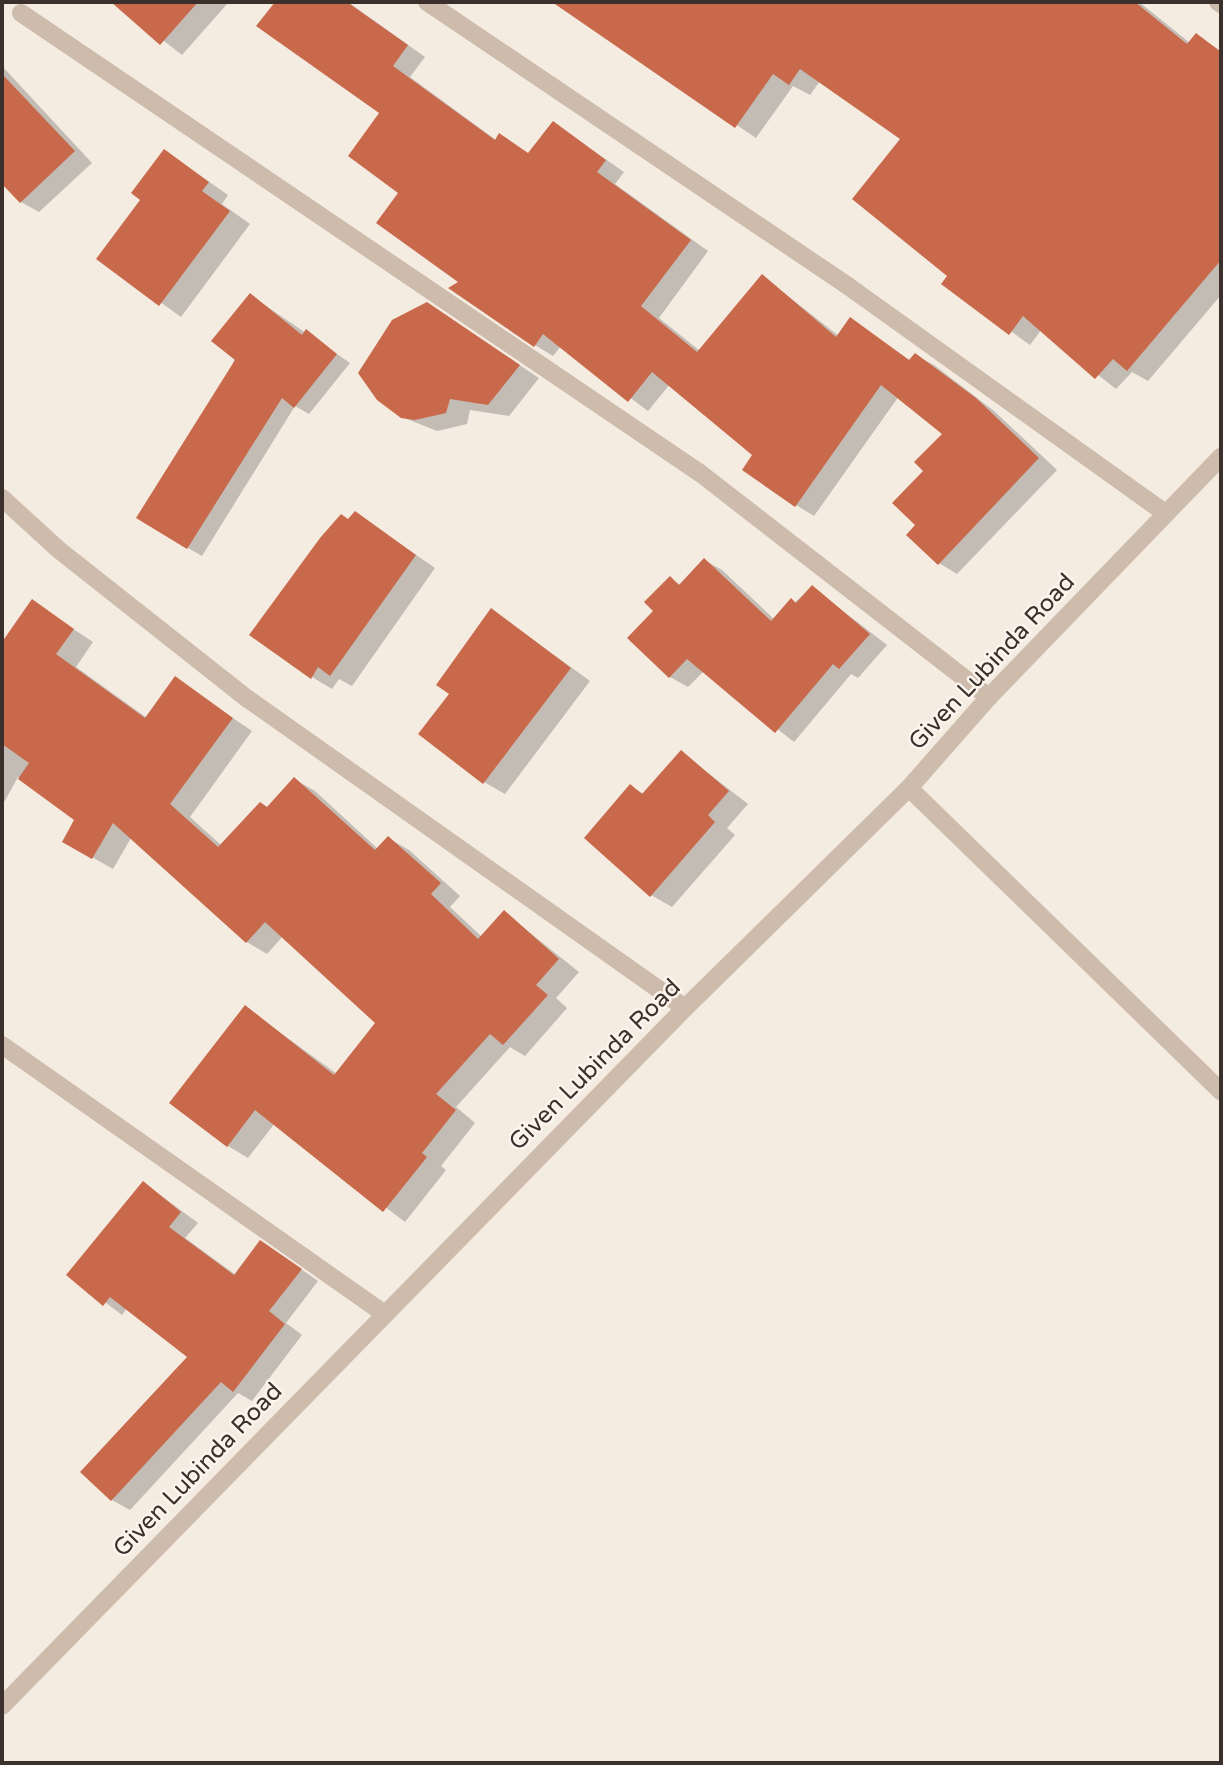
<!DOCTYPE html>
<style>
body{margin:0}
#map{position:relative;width:1223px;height:1765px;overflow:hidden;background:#f4ebe1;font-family:"Varela Round",sans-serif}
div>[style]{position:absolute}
.shadow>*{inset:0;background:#0003}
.building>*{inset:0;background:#c8694b}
.minor>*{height:18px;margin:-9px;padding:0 9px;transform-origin:9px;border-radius:9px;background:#cdbbac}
span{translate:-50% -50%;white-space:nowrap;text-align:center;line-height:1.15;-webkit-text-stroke:5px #fbf5ee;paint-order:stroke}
.street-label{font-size:24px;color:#3b302b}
.frame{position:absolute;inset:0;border:4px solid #3b302b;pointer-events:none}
</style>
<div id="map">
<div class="shadow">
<i style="clip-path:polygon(114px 2px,224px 2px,227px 4px,182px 55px)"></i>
<i style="clip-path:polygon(277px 2px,348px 2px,425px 57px,410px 77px,496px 140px,500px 135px,529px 154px,553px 123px,624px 172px,615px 184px,708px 251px,659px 318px,700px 351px,762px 276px,839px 336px,850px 320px,911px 361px,915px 355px,934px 365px,994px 411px,1057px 470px,957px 574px,939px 563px,918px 524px,925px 471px,944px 433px,899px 396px,814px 516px,796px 505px,754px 455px,670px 384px,648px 411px,561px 346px,553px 356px,535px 345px,461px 282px,400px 192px,381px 113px,259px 26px)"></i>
<i style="clip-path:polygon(570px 2px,1139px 2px,1190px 43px,1196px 35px,1221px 51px,1221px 295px,1148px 381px,1132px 372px,1116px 389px,1041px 330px,1030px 345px,944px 283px,950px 275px,903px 139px,820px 81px,810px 95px,793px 86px,756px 138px,565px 9px)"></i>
<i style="clip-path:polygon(2px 66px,92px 163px,39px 212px,21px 202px,2px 182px)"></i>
<i style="clip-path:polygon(165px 151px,228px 195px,222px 204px,250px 224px,181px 317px,99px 258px,142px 200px)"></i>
<i style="clip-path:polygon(250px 295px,350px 363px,309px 414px,295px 406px,202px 556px,188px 548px)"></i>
<i style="clip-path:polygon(427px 304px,539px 378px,509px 416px,470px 410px,467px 424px,437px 431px,402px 417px)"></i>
<i style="clip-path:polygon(355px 513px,435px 568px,352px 686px,339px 679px,332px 689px,312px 677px,349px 521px)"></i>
<i style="clip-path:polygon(704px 560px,722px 570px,775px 620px,812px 587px,887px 645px,858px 678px,851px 674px,794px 742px,704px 671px,688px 687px,670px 677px,630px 638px,656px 611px,670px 579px,681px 585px)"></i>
<i style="clip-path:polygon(32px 602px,93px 642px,76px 667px,147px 718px,175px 679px,252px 731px,190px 817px,222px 846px,268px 808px,294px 779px,315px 791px,378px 849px,388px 838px,409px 850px,460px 896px,450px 907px,482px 937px,504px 912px,579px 972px,556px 998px,567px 1008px,525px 1056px,510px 1047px,456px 1107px,475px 1123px,441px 1166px,446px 1170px,405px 1222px,275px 1123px,248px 1158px,228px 1146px,245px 1007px,337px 1074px,378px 1023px,283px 936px,267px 954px,247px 942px,131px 838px,113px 869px,64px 841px,76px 819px,18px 777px,2px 806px,2px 657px)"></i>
<i style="clip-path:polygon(492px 610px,590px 681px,505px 794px,484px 782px,451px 693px)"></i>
<i style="clip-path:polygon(681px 752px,748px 804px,727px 828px,735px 835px,672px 907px,651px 895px,630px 786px,644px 794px)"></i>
<i style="clip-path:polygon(144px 1183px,198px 1223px,185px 1238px,236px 1275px,278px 1253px,318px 1281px,286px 1323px,302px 1335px,252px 1401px,238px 1393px,130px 1510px,112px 1500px,190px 1356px,127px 1308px,122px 1315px,69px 1275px)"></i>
</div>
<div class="building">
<i style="clip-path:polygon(111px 2px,198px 2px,160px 45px)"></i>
<i style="clip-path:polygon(275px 2px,347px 2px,408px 45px,393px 66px,495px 140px,499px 133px,528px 153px,553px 121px,606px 160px,597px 172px,691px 240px,641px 306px,697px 352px,762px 274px,836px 337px,850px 317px,909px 360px,915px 353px,976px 398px,1039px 458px,938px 565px,906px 535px,915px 525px,892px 503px,923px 471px,914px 462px,942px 434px,881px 385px,795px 507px,742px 470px,752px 455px,652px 372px,628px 402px,543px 334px,534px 347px,448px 288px,458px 282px,376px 223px,398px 193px,348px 156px,379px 113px,256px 26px)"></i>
<i style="clip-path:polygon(552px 2px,1135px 2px,1187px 44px,1196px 33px,1221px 52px,1221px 260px,1127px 371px,1113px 359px,1095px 379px,1023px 316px,1009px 335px,941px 284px,947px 276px,852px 199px,900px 139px,800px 69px,789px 85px,773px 74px,735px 128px)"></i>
<i style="clip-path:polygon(2px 74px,75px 151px,20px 203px,2px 184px)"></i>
<i style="clip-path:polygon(164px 149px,209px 182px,202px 191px,230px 211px,159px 306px,96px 259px,140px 200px,131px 193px)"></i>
<i style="clip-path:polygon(250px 293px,302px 335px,306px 329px,337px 354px,294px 408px,282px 398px,187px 549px,136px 518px,235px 360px,211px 341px)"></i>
<i style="clip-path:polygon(427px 302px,520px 365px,488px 405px,450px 399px,446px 413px,415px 420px,401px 418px,377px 400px,358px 373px,392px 320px)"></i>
<i style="clip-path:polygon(355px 511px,416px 555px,330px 676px,318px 667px,311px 679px,249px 635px,320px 538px,341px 514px,348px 519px)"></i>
<i style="clip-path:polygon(704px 558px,771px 621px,791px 598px,796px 603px,812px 585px,870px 634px,839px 669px,833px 664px,775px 733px,687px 659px,669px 678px,627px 638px,653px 611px,644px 602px,670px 576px,679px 585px)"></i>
<i style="clip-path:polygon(32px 599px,74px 629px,56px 654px,145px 718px,175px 676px,233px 718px,170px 804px,218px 847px,260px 802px,267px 807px,294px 777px,375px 850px,388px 836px,441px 883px,431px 894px,478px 939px,504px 910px,559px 959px,536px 985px,548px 995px,503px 1045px,490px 1034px,436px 1094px,456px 1110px,422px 1153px,427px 1157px,383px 1212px,255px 1110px,227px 1147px,169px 1103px,245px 1005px,334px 1075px,375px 1023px,265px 922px,246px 943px,113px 823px,92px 859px,62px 842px,74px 820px,18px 779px,29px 763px,2px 744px,2px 642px)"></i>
<i style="clip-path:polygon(491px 608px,571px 668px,483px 784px,418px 734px,449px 694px,436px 685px)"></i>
<i style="clip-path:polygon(681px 750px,729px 791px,708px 815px,715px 822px,650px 897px,584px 838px,630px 784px,642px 794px)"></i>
<i style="clip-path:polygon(143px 1181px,181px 1212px,169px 1227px,234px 1275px,260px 1240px,302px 1269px,269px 1311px,285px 1324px,233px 1392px,221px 1382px,111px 1501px,80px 1472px,187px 1357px,110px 1297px,103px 1306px,66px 1275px)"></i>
</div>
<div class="minor">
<i style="left:427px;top:2px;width:508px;rotate:34deg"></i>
<i style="left:848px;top:286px;width:391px;rotate:35.6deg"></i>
<i style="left:1218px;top:2px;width:4px;rotate:34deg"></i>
<i style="left:21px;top:13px;width:820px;rotate:34.12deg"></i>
<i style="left:700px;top:473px;width:366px;rotate:37.8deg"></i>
<i style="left:2px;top:498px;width:77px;rotate:42.4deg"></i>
<i style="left:59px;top:550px;width:241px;rotate:38.3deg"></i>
<i style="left:248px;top:699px;width:535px;rotate:35.26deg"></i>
<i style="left:909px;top:788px;width:435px;rotate:44.2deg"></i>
<i style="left:2px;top:1045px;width:468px;rotate:35.1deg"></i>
<i style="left:2px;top:1706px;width:977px;rotate:-45.62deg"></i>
<i style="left:685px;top:1008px;width:314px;rotate:-44.5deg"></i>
<i style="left:909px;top:788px;width:121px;rotate:-48.7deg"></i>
<i style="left:989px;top:697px;width:334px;rotate:-46deg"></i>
</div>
<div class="street-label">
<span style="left:992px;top:662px;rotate:-47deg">Given Lubinda Road</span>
<span style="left:595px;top:1065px;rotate:-45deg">Given Lubinda Road</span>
<span style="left:198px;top:1470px;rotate:-46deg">Given Lubinda Road</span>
</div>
<div class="frame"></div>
</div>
